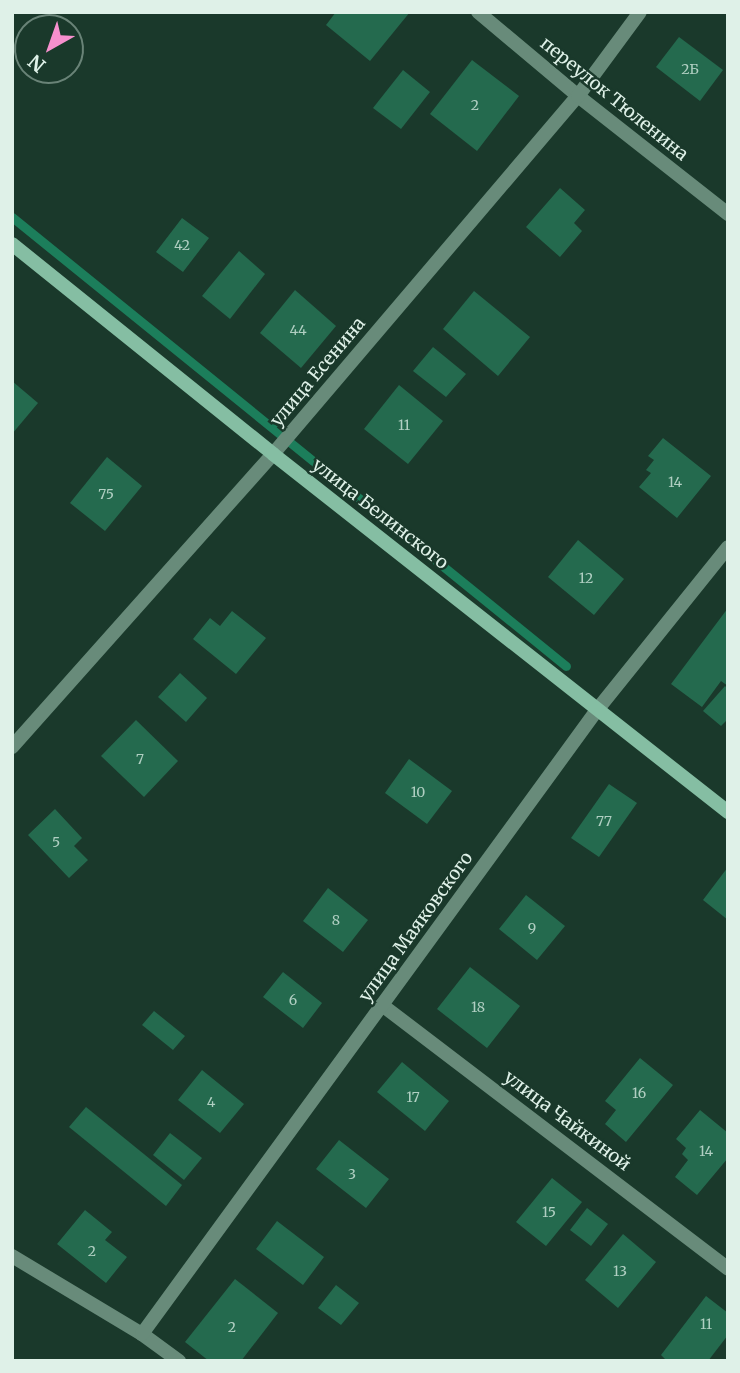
<!DOCTYPE html>
<meta charset="utf-8">
<style>
body{margin:0}
#map{position:relative;width:740px;height:1373px;overflow:hidden;background:#1a392b;font-family:Merriweather,serif}
div>[style]{position:absolute}
.stream>*{height:9px;margin:-4.5px;padding:0 4.5px;transform-origin:4.5px;border-radius:4.5px;background:#1c7e5b}
.building>*{inset:0;background:#246a4e}
.street>*{height:14px;margin:-7px;padding:0 7px;transform-origin:7px;border-radius:7px;background:#688b7a}
.secondary>*{height:14px;margin:-7px;padding:0 7px;transform-origin:7px;border-radius:7px;background:#85bea3}
span{translate:-50% -50%;white-space:nowrap;text-align:center;line-height:1.15;-webkit-text-stroke:5px #1a392b;paint-order:stroke}
.number-label{font-size:14px;color:#b0cfc2}
.number-label span{-webkit-text-stroke-width:0}
.street-label{font-size:18px;color:#dff1e8}
.frame{position:absolute;inset:0;border:14px solid #dff1e8;pointer-events:none}
.north{position:absolute;left:14px;top:14px;width:70px;height:70px;box-sizing:border-box;background:#1a392b;border:2px solid #698377;border-radius:50%;rotate:220deg;font-size:19px;font-weight:700;line-height:28px;text-align:center;color:#dff1e8}
.north::after{content:'';display:block;margin:auto;width:24px;height:32px;background:#f790ce;clip-path:polygon(50% 0,100% 100%,50% 72%,0 100%)}
</style>
<div id="map">
<div class="stream">
<i style="left:12px;top:217px;width:713px;rotate:39.02deg"></i>
</div>
<div class="building">
<i style="clip-path:polygon(336px 12px,410px 12px,370px 61px,326px 25px)"></i>
<i style="clip-path:polygon(679px 37px,723px 70px,700px 101px,656px 67px)"></i>
<i style="clip-path:polygon(472px 60px,519px 96px,477px 151px,430px 114px)"></i>
<i style="clip-path:polygon(403px 70px,430px 92px,401px 129px,373px 108px)"></i>
<i style="clip-path:polygon(560px 188px,585px 210px,574px 223px,582px 231px,560px 257px,526px 227px)"></i>
<i style="clip-path:polygon(182px 218px,209px 238px,183px 272px,156px 252px)"></i>
<i style="clip-path:polygon(239px 251px,265px 274px,230px 319px,202px 296px)"></i>
<i style="clip-path:polygon(295px 290px,336px 326px,301px 368px,260px 333px)"></i>
<i style="clip-path:polygon(474px 291px,530px 337px,498px 376px,443px 329px)"></i>
<i style="clip-path:polygon(433px 347px,466px 374px,446px 397px,413px 371px)"></i>
<i style="clip-path:polygon(12px 381px,38px 403px,12px 434px)"></i>
<i style="clip-path:polygon(399px 385px,443px 421px,408px 464px,364px 429px)"></i>
<i style="clip-path:polygon(663px 438px,711px 476px,677px 518px,639px 487px,651px 473px,646px 470px,654px 460px,648px 456px)"></i>
<i style="clip-path:polygon(107px 457px,142px 486px,105px 531px,70px 503px)"></i>
<i style="clip-path:polygon(578px 540px,624px 579px,594px 615px,548px 577px)"></i>
<i style="clip-path:polygon(728px 608px,728px 686px,721px 681px,702px 707px,671px 684px)"></i>
<i style="clip-path:polygon(232px 611px,266px 638px,236px 674px,193px 639px,210px 618px,220px 626px)"></i>
<i style="clip-path:polygon(180px 673px,207px 698px,186px 722px,158px 697px)"></i>
<i style="clip-path:polygon(725px 686px,728px 689px,728px 719px,721px 726px,703px 711px)"></i>
<i style="clip-path:polygon(136px 720px,178px 761px,144px 797px,101px 756px)"></i>
<i style="clip-path:polygon(409px 759px,452px 791px,427px 824px,385px 793px)"></i>
<i style="clip-path:polygon(609px 784px,637px 803px,599px 857px,571px 838px)"></i>
<i style="clip-path:polygon(55px 809px,82px 838px,74px 846px,88px 860px,69px 878px,28px 835px)"></i>
<i style="clip-path:polygon(728px 867px,728px 920px,703px 900px)"></i>
<i style="clip-path:polygon(328px 888px,368px 920px,343px 952px,303px 921px)"></i>
<i style="clip-path:polygon(526px 895px,565px 926px,537px 960px,499px 929px)"></i>
<i style="clip-path:polygon(470px 967px,520px 1006px,487px 1048px,437px 1009px)"></i>
<i style="clip-path:polygon(283px 972px,322px 1003px,303px 1028px,263px 997px)"></i>
<i style="clip-path:polygon(154px 1011px,185px 1036px,173px 1050px,142px 1025px)"></i>
<i style="clip-path:polygon(640px 1058px,673px 1085px,626px 1142px,605px 1124px,616px 1110px,605px 1101px)"></i>
<i style="clip-path:polygon(402px 1062px,449px 1101px,425px 1131px,377px 1092px)"></i>
<i style="clip-path:polygon(202px 1070px,244px 1104px,220px 1133px,178px 1100px)"></i>
<i style="clip-path:polygon(86px 1107px,182px 1185px,166px 1206px,69px 1127px)"></i>
<i style="clip-path:polygon(700px 1110px,728px 1133px,728px 1158px,697px 1195px,675px 1177px,688px 1160px,682px 1154px,686px 1148px,676px 1139px)"></i>
<i style="clip-path:polygon(170px 1133px,202px 1158px,184px 1180px,153px 1155px)"></i>
<i style="clip-path:polygon(339px 1140px,389px 1179px,366px 1208px,316px 1169px)"></i>
<i style="clip-path:polygon(552px 1178px,582px 1202px,546px 1246px,516px 1222px)"></i>
<i style="clip-path:polygon(587px 1208px,608px 1224px,591px 1246px,570px 1230px)"></i>
<i style="clip-path:polygon(85px 1210px,112px 1232px,105px 1240px,127px 1257px,106px 1283px,57px 1244px)"></i>
<i style="clip-path:polygon(277px 1221px,324px 1257px,303px 1285px,256px 1249px)"></i>
<i style="clip-path:polygon(623px 1234px,656px 1262px,618px 1308px,585px 1280px)"></i>
<i style="clip-path:polygon(235px 1279px,278px 1313px,241px 1361px,209px 1361px,185px 1342px)"></i>
<i style="clip-path:polygon(336px 1285px,359px 1303px,341px 1325px,318px 1308px)"></i>
<i style="clip-path:polygon(706px 1296px,728px 1313px,728px 1335px,708px 1361px,667px 1361px,661px 1355px)"></i>
</div>
<div class="street">
<i style="left:478px;top:12px;width:131px;rotate:40deg"></i>
<i style="left:578px;top:96px;width:191px;rotate:38.2deg"></i>
<i style="left:12px;top:747px;width:392px;rotate:-48.3deg"></i>
<i style="left:273px;top:454px;width:470px;rotate:-49.6deg"></i>
<i style="left:578px;top:96px;width:104px;rotate:-53.6deg"></i>
<i style="left:382px;top:1005px;width:435px;rotate:37.3deg"></i>
<i style="left:12px;top:1256px;width:152px;rotate:31deg"></i>
<i style="left:142px;top:1334px;width:46px;rotate:36.1deg"></i>
<i style="left:142px;top:1334px;width:772px;rotate:-53.9deg"></i>
<i style="left:597px;top:710px;width:209px;rotate:-51.2deg"></i>
</div>
<div class="secondary">
<i style="left:12px;top:244px;width:335px;rotate:38.8deg"></i>
<i style="left:273px;top:454px;width:579px;rotate:38.2deg"></i>
</div>
<div class="number-label">
<span style="left:690px;top:69px">2Б</span>
<span style="left:475px;top:105px">2</span>
<span style="left:182px;top:245px">42</span>
<span style="left:298px;top:330px">44</span>
<span style="left:404px;top:425px">11</span>
<span style="left:675px;top:482px">14</span>
<span style="left:106px;top:494px">75</span>
<span style="left:586px;top:578px">12</span>
<span style="left:140px;top:759px">7</span>
<span style="left:418px;top:792px">10</span>
<span style="left:604px;top:821px">77</span>
<span style="left:56px;top:842px">5</span>
<span style="left:336px;top:920px">8</span>
<span style="left:532px;top:928px">9</span>
<span style="left:293px;top:1000px">6</span>
<span style="left:478px;top:1007px">18</span>
<span style="left:639px;top:1093px">16</span>
<span style="left:413px;top:1097px">17</span>
<span style="left:211px;top:1102px">4</span>
<span style="left:706px;top:1151px">14</span>
<span style="left:352px;top:1174px">3</span>
<span style="left:549px;top:1212px">15</span>
<span style="left:92px;top:1251px">2</span>
<span style="left:620px;top:1271px">13</span>
<span style="left:706px;top:1324px">11</span>
<span style="left:232px;top:1327px">2</span>
</div>
<div class="street-label">
<span style="left:614px;top:99px;rotate:39deg">переулок Тюленина</span>
<span style="left:318px;top:372px;rotate:-50deg">улица Есенина</span>
<span style="left:380px;top:514px;rotate:38deg">улица Белинского</span>
<span style="left:416px;top:927px;rotate:-54deg">улица Маяковского</span>
<span style="left:567px;top:1121px;rotate:37deg">улица Чайкиной</span>
</div>
<div class="frame"></div>
<div class="north">N</div>
</div>
